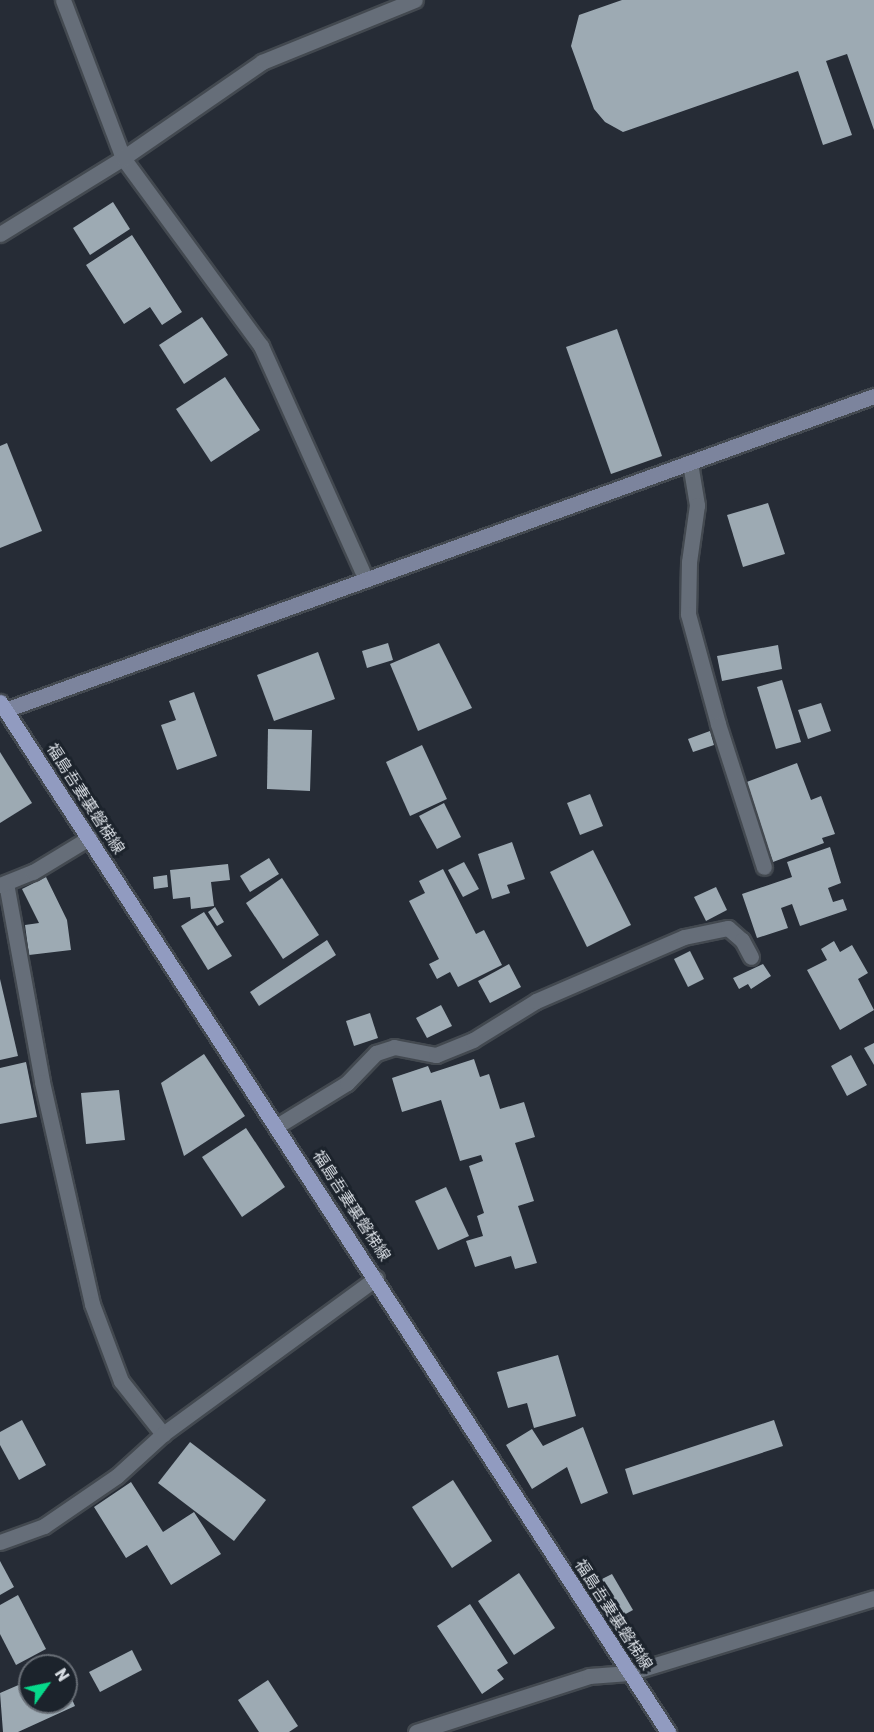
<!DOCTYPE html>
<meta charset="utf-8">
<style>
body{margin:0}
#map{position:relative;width:874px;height:1732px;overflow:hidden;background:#262c36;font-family:Rubik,"Noto Sans JP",sans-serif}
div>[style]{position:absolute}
.building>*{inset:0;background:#9daab3}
.roads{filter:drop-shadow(2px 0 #434950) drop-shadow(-2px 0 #434950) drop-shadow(0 2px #434950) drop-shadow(0 -2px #434950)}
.street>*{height:15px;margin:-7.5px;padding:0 7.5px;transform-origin:7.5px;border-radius:7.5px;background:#666e79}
.secondary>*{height:15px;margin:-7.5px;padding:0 7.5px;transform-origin:7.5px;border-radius:7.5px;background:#7c849d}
.primary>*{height:15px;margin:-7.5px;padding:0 7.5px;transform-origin:7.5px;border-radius:7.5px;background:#919bc0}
span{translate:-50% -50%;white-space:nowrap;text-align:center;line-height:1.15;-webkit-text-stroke:6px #1c232c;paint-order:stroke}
.street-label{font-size:16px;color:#d8dde3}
.north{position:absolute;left:18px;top:1654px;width:60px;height:60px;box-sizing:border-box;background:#1c232c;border:2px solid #676d75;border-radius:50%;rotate:57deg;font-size:16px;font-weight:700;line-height:24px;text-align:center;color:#d8dde3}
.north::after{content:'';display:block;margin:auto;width:21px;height:27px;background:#07d98b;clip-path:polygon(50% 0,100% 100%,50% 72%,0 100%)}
</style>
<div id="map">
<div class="building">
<i style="clip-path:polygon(622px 0,874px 0,874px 130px,847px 54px,826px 61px,852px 135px,823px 145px,798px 71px,623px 132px,605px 122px,594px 109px,571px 46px,579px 15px)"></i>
<i style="clip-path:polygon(113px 202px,130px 229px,90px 255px,73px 228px)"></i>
<i style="clip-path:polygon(132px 235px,182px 312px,162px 325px,150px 307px,124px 324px,86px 265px)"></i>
<i style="clip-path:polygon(202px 317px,228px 355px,184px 384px,159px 345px)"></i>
<i style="clip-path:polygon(617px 329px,662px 456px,611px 474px,566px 347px)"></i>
<i style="clip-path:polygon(225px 377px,260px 430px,211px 462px,176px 409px)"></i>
<i style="clip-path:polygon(7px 443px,42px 531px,0 548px,0 446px)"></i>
<i style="clip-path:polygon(768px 503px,785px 554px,743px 567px,727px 515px)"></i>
<i style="clip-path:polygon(388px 643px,393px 660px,367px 668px,362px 651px)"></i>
<i style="clip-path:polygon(439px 643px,472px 708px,418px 731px,390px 664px)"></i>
<i style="clip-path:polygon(778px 645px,782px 669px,722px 681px,717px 656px)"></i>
<i style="clip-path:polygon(318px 652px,335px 699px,274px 721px,257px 675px)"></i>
<i style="clip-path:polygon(782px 680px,801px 742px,776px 749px,757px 687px)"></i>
<i style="clip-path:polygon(194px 692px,217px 756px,177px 770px,161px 725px,176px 720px,169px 701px)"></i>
<i style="clip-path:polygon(821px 703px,831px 731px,808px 739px,798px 710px)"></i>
<i style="clip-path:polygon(268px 729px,312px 730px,310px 791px,267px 789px)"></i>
<i style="clip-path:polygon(710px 731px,714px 745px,693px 752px,688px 739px)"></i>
<i style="clip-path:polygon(422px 745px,447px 799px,410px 816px,386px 762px)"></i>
<i style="clip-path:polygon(0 752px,32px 803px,0 823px)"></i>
<i style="clip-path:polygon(797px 763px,811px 800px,821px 796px,835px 834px,822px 838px,824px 843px,773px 862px,744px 783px)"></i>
<i style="clip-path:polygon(590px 794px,603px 826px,580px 835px,567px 803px)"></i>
<i style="clip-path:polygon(444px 803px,461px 837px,437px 849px,419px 816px)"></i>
<i style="clip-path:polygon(512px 842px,525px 879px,507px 885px,510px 893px,492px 899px,478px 854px)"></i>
<i style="clip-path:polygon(830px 847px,841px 883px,828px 888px,833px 902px,843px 899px,847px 910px,800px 926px,792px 904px,781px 908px,788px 928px,757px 938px,742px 894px,792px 877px,787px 862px)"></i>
<i style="clip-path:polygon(593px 850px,631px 925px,587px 947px,550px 872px)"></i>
<i style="clip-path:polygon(269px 858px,279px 874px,250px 892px,240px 876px)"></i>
<i style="clip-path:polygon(464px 862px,479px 889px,463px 897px,448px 870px)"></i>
<i style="clip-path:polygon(228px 864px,230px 880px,211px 882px,214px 906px,191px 909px,190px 897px,173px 899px,170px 870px)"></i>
<i style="clip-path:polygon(443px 869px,476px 934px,484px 930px,502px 965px,458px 987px,450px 972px,437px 979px,429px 964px,439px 959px,409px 901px,425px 893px,419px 881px)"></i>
<i style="clip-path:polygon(167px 875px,168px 887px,154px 889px,153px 877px)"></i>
<i style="clip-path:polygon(46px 877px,67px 920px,71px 950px,29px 955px,25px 925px,39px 923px,22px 889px)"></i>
<i style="clip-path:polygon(282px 878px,319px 935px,283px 959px,246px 903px)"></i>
<i style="clip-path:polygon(716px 887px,727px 910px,706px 921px,694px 897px)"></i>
<i style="clip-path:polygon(215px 907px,224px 922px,217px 926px,208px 912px)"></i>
<i style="clip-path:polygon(204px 912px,232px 956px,208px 970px,181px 926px)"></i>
<i style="clip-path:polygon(327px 940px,336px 955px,259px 1006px,250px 992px)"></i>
<i style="clip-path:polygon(834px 941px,840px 952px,852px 945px,868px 973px,858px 979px,874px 1010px,840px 1030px,807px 970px,827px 960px,821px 949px)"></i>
<i style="clip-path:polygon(690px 951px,704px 979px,688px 987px,674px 959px)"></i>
<i style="clip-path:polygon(509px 964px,521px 987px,490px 1003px,478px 981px)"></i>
<i style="clip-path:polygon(763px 964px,771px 976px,751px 989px,748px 984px,739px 989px,733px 978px)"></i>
<i style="clip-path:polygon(0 979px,18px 1056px,0 1060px)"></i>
<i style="clip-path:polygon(441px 1005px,452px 1026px,427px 1038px,416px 1018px)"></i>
<i style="clip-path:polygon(370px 1013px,378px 1038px,354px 1046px,346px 1021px)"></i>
<i style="clip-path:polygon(874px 1043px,874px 1065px,864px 1048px)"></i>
<i style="clip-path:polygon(204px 1054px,245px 1116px,184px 1156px,161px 1083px)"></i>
<i style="clip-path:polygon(851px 1055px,867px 1085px,847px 1096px,831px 1066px)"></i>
<i style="clip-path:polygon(474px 1059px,480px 1077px,489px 1074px,500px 1109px,524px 1102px,535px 1137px,515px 1143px,534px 1201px,518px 1206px,537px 1263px,515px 1269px,511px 1256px,475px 1267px,466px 1241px,483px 1236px,477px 1216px,484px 1213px,469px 1166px,483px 1161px,481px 1155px,460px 1161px,441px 1100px,402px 1112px,392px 1078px,428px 1066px,431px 1073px)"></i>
<i style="clip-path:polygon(26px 1062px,37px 1117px,0 1124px,0 1068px)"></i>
<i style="clip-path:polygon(119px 1090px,125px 1140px,86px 1144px,81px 1093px)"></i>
<i style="clip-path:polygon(246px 1128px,285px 1187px,242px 1217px,202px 1157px)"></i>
<i style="clip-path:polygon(446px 1187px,469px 1236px,438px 1250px,415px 1201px)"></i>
<i style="clip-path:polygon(558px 1355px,576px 1416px,534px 1428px,527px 1403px,508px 1408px,497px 1372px)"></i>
<i style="clip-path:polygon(22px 1420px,46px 1465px,19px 1480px,0 1445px,0 1432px)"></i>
<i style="clip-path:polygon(774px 1420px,783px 1446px,633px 1495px,625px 1469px)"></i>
<i style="clip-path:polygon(583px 1427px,608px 1493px,581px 1504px,567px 1467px,532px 1489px,506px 1445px,532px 1429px,543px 1446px)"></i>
<i style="clip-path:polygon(190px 1442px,266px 1500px,234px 1541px,158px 1483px)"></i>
<i style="clip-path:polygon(453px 1480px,492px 1541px,452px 1568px,412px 1507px)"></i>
<i style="clip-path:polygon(131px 1482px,163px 1532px,194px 1512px,221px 1554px,171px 1585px,147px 1545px,126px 1558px,94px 1507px)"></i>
<i style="clip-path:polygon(0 1561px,14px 1587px,0 1595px)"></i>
<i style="clip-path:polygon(519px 1573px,555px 1628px,514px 1655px,478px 1601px)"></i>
<i style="clip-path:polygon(612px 1574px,633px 1610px,620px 1617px,600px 1580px)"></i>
<i style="clip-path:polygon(18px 1595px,46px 1649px,16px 1665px,0 1634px,0 1605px)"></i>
<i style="clip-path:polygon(470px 1604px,508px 1663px,497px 1670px,504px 1679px,482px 1694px,437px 1626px)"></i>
<i style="clip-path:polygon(132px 1650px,142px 1670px,100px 1692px,89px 1672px)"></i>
<i style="clip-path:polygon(30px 1680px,30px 1702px,66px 1702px,66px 1686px,75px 1706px,18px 1732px,3px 1732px,0 1693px)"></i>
<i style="clip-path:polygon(268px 1680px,298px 1726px,289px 1732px,259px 1732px,238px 1700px)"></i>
</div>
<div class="roads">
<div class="street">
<i style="left:63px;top:0;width:169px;rotate:69.2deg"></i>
<i style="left:123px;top:158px;width:233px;rotate:53.7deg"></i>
<i style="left:261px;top:346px;width:256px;rotate:65.8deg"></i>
<i style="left:0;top:234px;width:145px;rotate:-31.7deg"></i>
<i style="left:123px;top:158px;width:169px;rotate:-34.6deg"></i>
<i style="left:262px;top:62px;width:165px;rotate:-22.1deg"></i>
<i style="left:690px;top:463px;width:43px;rotate:80.5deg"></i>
<i style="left:697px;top:505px;width:58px;rotate:98deg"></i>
<i style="left:689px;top:562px;width:52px;rotate:91.1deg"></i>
<i style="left:688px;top:614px;width:114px;rotate:74.7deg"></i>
<i style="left:718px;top:724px;width:150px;rotate:72.2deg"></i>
<i style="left:6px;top:883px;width:202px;rotate:79.7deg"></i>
<i style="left:42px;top:1082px;width:228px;rotate:77.3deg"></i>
<i style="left:92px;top:1304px;width:82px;rotate:69.4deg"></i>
<i style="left:121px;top:1381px;width:68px;rotate:51.6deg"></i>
<i style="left:163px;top:1434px;width:264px;rotate:-36.2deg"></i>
<i style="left:0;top:885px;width:35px;rotate:-22deg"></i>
<i style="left:33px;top:872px;width:66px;rotate:-31.3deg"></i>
<i style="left:277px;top:1126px;width:82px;rotate:-31.6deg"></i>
<i style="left:347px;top:1083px;width:42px;rotate:-46deg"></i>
<i style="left:376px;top:1053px;width:19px;rotate:-18deg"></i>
<i style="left:394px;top:1047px;width:43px;rotate:10.8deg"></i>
<i style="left:436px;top:1055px;width:40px;rotate:-22deg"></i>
<i style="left:473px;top:1040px;width:74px;rotate:-31.8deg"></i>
<i style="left:536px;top:1001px;width:161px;rotate:-23.4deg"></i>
<i style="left:684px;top:937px;width:45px;rotate:-11.6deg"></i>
<i style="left:728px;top:928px;width:18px;rotate:41deg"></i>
<i style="left:742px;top:940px;width:19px;rotate:62deg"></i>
<i style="left:0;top:1542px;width:47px;rotate:-20deg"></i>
<i style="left:44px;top:1526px;width:88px;rotate:-34.4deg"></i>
<i style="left:117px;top:1476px;width:62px;rotate:-42.4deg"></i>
<i style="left:416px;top:1732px;width:182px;rotate:-17.9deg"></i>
<i style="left:589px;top:1676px;width:40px;rotate:-4.3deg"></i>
<i style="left:629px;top:1673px;width:256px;rotate:-17deg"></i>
</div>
<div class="secondary">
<i style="left:5px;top:710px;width:924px;rotate:-19.87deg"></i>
</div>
<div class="primary">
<i style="left:0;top:702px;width:1228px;rotate:57.03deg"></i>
</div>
</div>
<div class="street-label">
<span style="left:85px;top:799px;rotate:57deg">福島吾妻裏磐梯線</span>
<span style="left:351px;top:1206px;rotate:57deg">福島吾妻裏磐梯線</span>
<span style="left:613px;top:1615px;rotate:57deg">福島吾妻裏磐梯線</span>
</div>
<div class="north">N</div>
</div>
